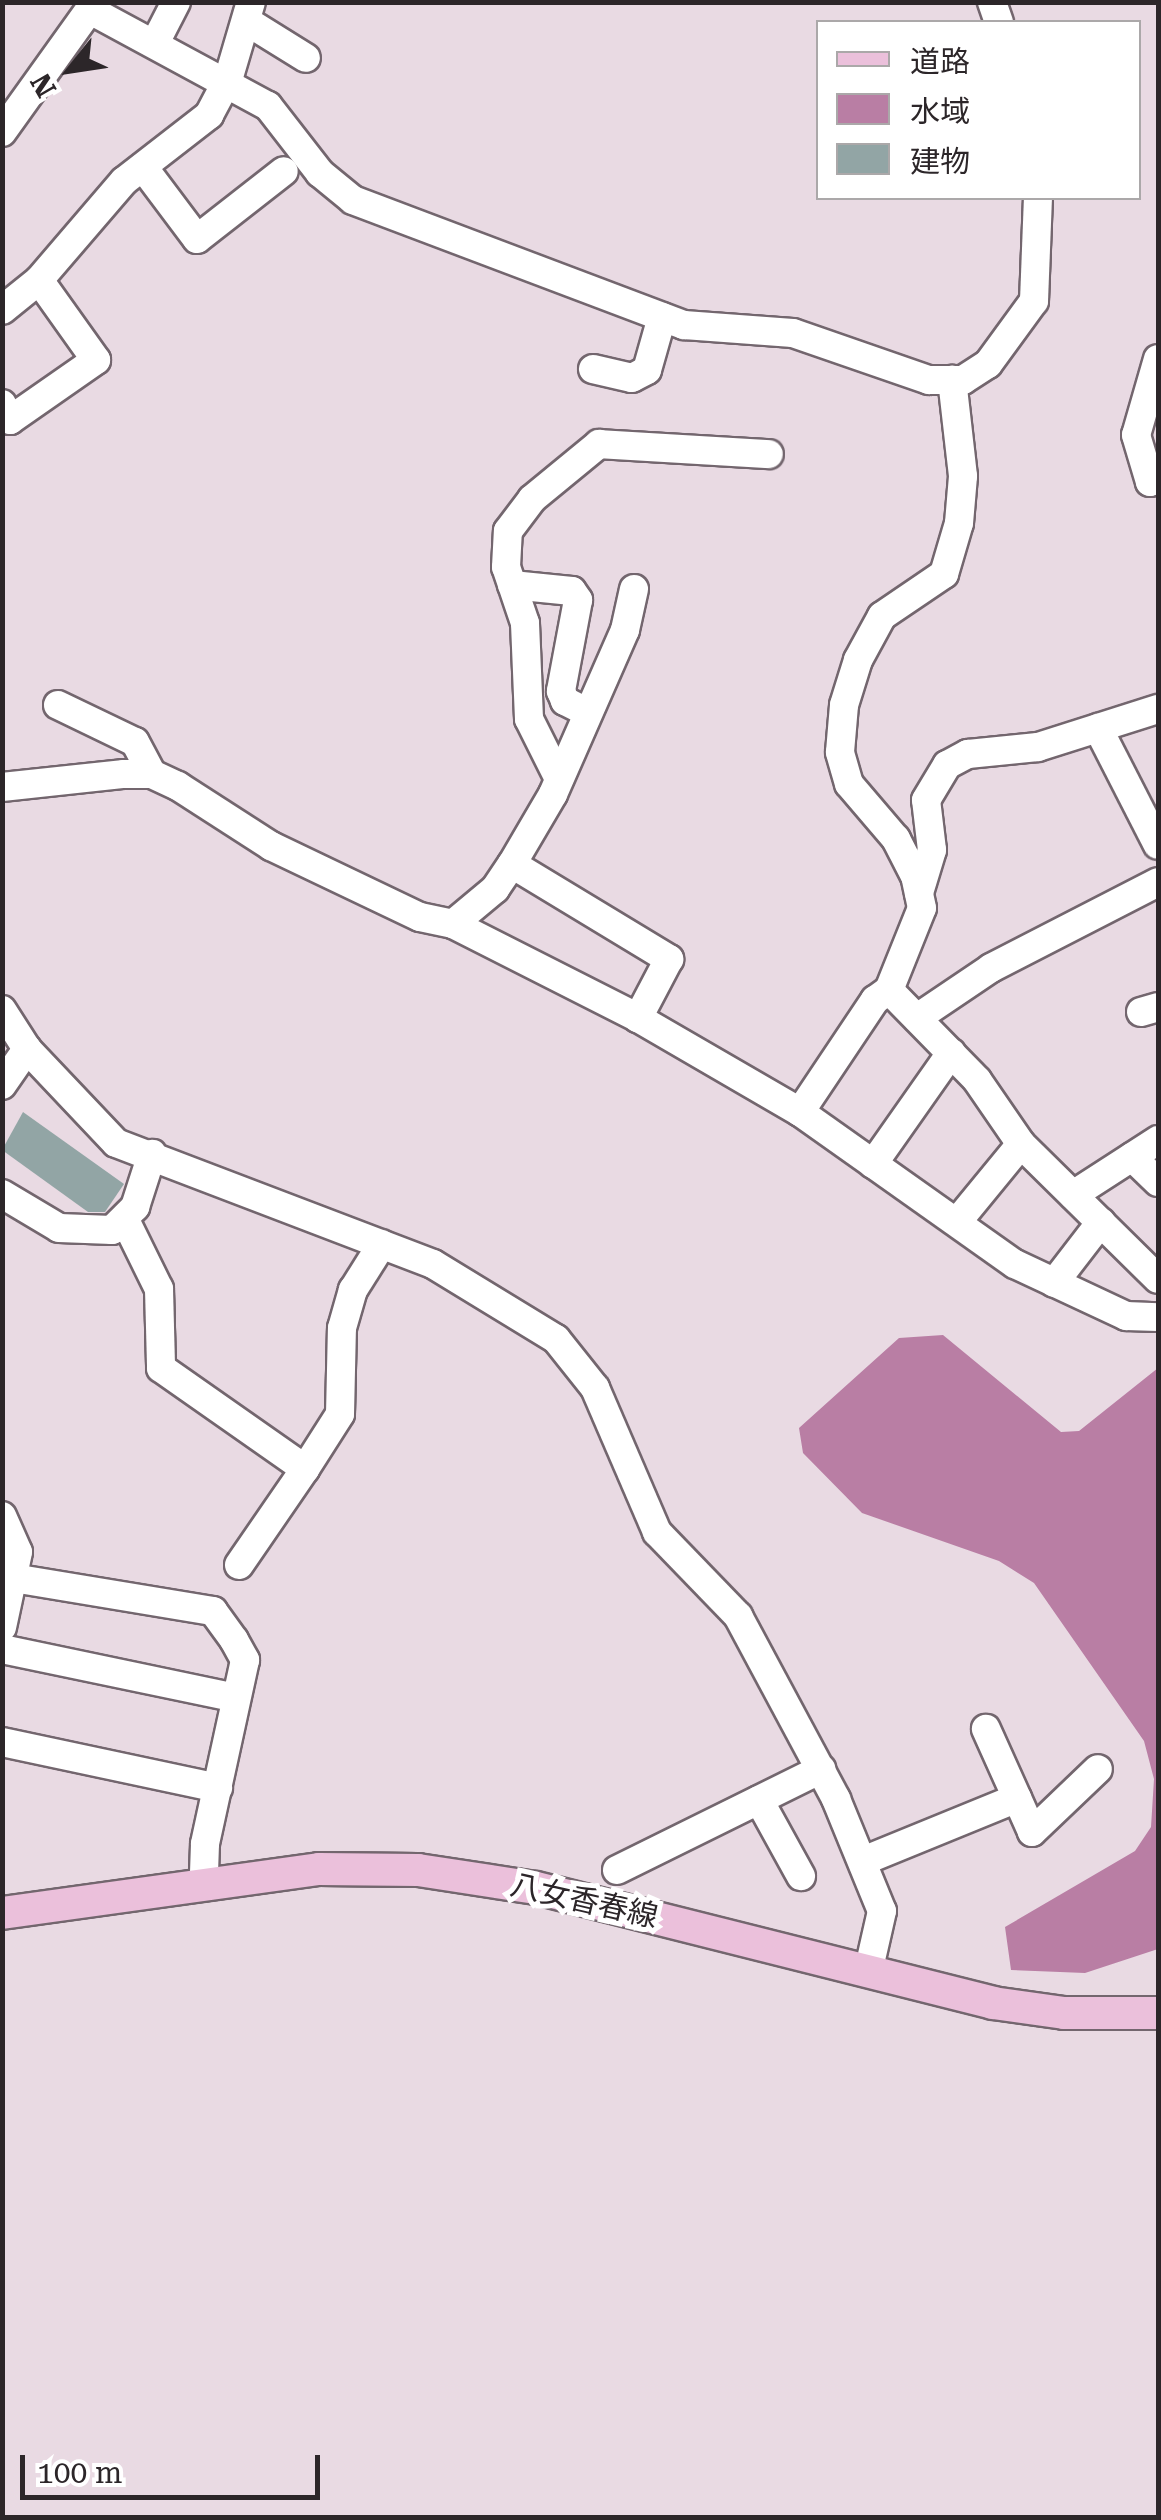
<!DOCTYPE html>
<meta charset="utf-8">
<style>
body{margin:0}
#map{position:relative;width:1161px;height:2520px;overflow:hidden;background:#e9dae3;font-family:"Roboto Serif","Noto Sans JP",serif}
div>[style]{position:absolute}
.water>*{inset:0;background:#b97ea4}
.building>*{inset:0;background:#92a5a5}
.roads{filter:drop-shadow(2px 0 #73666e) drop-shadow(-2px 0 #73666e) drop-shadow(0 2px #73666e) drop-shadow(0 -2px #73666e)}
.minor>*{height:28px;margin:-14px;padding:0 14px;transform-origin:14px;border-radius:14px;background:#fff}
.major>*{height:32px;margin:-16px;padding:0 16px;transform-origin:16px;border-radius:16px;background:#ebc0db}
span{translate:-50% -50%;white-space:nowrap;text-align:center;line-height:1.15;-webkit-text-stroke:10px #fff;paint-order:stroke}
.street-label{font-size:30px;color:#2c2629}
.frame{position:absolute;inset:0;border:5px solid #2c2629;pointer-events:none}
.legend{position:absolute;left:816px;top:20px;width:325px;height:180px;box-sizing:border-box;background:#fff;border:2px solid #aba8a9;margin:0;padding:12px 18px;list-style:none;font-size:30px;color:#2c2629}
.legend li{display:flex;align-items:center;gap:20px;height:50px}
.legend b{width:50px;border:2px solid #aba8a9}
.north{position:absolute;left:20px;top:20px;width:100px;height:100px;-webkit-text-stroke:8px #fff;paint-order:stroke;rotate:240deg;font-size:28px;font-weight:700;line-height:40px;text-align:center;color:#2c2629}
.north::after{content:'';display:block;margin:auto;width:35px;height:45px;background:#2c2629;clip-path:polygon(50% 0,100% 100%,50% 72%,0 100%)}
.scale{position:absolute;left:20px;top:2455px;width:300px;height:45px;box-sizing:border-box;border:5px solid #2c2629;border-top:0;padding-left:12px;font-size:30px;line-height:35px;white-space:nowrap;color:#2c2629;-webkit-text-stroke:8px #fff;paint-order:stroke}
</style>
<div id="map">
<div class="water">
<i style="clip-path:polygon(943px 1335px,1061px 1432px,1079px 1431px,1158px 1368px,1158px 1949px,1085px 1973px,1011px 1970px,1005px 1927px,1135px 1851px,1151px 1827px,1154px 1779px,1144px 1741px,1034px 1583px,999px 1561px,862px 1513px,803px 1453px,799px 1428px,899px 1338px)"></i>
</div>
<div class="building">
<i style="clip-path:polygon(23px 1112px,124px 1184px,105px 1212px,88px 1212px,2px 1150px)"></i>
</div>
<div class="roads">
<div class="minor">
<i style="left:992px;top:2px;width:21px;rotate:71deg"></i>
<i style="left:92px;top:11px;width:200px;rotate:28.4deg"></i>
<i style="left:268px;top:106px;width:85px;rotate:52.2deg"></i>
<i style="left:320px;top:173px;width:43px;rotate:39.3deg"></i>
<i style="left:353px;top:200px;width:354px;rotate:20.7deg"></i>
<i style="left:684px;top:325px;width:109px;rotate:4.2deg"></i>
<i style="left:793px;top:333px;width:144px;rotate:19.1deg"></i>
<i style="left:929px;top:380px;width:34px"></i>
<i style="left:963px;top:380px;width:30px;rotate:-33deg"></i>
<i style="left:988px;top:364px;width:78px;rotate:-53.9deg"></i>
<i style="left:1034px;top:301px;width:103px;rotate:-87.8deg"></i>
<i style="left:248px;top:22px;width:68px;rotate:31.8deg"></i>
<i style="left:155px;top:43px;width:46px;rotate:-62.9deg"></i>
<i style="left:2px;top:132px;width:160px;rotate:-54.4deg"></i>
<i style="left:143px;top:167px;width:90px;rotate:53.1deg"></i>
<i style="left:197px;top:239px;width:110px;rotate:-38deg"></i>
<i style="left:2px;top:310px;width:48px;rotate:-39deg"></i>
<i style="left:39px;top:280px;width:130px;rotate:-49.4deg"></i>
<i style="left:124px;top:181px;width:108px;rotate:-37.8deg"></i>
<i style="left:209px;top:115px;width:40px;rotate:-62deg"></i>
<i style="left:228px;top:80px;width:81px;rotate:-73.6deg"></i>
<i style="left:1158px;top:359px;width:79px;rotate:106.1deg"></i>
<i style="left:1136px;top:435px;width:49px;rotate:73.4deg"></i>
<i style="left:1150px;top:482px;width:9px;rotate:-27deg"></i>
<i style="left:593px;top:369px;width:40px;rotate:13deg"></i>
<i style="left:632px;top:378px;width:17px;rotate:-28deg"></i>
<i style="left:647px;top:370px;width:55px;rotate:-74.2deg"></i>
<i style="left:2px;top:404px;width:18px;rotate:63deg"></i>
<i style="left:10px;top:420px;width:105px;rotate:-34.9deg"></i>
<i style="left:96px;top:360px;width:98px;rotate:-125.5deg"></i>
<i style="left:512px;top:585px;width:60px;rotate:5.7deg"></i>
<i style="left:572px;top:591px;width:11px;rotate:56deg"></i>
<i style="left:578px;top:600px;width:93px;rotate:100.6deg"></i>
<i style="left:561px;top:691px;width:11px;rotate:68deg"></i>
<i style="left:565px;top:701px;width:25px;rotate:27deg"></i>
<i style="left:58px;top:705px;width:85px;rotate:25.7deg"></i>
<i style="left:135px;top:742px;width:36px;rotate:62deg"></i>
<i style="left:1098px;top:728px;width:131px;rotate:62.9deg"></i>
<i style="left:559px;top:779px;width:67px;rotate:-116.6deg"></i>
<i style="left:529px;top:719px;width:96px;rotate:-92.4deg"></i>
<i style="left:525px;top:623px;width:59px;rotate:-108.7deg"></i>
<i style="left:506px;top:567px;width:36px;rotate:-87deg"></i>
<i style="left:508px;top:531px;width:40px;rotate:-53deg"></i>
<i style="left:532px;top:499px;width:87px;rotate:-39.4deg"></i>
<i style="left:599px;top:444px;width:170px;rotate:3.4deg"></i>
<i style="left:2px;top:787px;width:123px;rotate:-6.1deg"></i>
<i style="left:124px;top:774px;width:28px"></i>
<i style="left:152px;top:774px;width:29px;rotate:25deg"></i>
<i style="left:178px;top:786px;width:111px;rotate:32.8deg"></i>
<i style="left:271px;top:846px;width:165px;rotate:25.5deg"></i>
<i style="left:420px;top:917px;width:34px;rotate:12deg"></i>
<i style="left:453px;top:924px;width:208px;rotate:26.9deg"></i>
<i style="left:638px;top:1018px;width:187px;rotate:30.1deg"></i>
<i style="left:800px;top:1112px;width:263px;rotate:35.3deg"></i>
<i style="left:1015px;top:1264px;width:123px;rotate:25.1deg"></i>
<i style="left:1126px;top:1316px;width:32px;rotate:2deg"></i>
<i style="left:512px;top:864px;width:81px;rotate:-59.6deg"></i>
<i style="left:553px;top:794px;width:179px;rotate:-66.3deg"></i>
<i style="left:625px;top:630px;width:42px;rotate:-77.6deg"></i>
<i style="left:919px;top:893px;width:45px;rotate:-73.2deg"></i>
<i style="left:932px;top:850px;width:50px;rotate:-96.8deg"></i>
<i style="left:926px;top:800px;width:41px;rotate:-59deg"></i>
<i style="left:947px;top:765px;width:24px;rotate:-28deg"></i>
<i style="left:968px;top:754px;width:70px;rotate:-5.7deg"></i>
<i style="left:1038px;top:747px;width:126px;rotate:-17.6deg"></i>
<i style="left:453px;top:924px;width:55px;rotate:-39.8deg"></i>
<i style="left:495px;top:889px;width:30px;rotate:-56deg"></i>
<i style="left:512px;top:864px;width:184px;rotate:31.2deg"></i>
<i style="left:669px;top:959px;width:67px;rotate:117.7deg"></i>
<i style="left:889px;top:990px;width:126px;rotate:45.6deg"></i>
<i style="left:977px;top:1080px;width:78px;rotate:55.5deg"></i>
<i style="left:1021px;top:1144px;width:192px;rotate:44.6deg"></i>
<i style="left:2px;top:1010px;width:46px;rotate:57.3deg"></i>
<i style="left:27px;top:1049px;width:129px;rotate:46.6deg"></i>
<i style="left:116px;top:1143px;width:339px;rotate:20.9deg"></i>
<i style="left:433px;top:1264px;width:144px;rotate:31.4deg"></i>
<i style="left:556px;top:1339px;width:63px;rotate:51.5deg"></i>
<i style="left:595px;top:1388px;width:157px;rotate:66.7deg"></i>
<i style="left:657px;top:1532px;width:117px;rotate:46deg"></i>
<i style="left:738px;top:1616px;width:208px;rotate:61.8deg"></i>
<i style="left:836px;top:1799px;width:121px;rotate:67.7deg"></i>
<i style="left:882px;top:1911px;width:58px;rotate:102.8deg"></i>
<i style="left:1141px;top:1012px;width:18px;rotate:-16deg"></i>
<i style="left:917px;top:1018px;width:89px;rotate:-34deg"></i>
<i style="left:991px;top:968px;width:188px;rotate:-27.2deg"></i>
<i style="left:2px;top:1085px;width:44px;rotate:-55.2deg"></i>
<i style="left:800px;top:1112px;width:135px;rotate:-56.2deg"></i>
<i style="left:875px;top:1000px;width:17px;rotate:-36deg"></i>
<i style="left:889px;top:990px;width:88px;rotate:-68.1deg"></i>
<i style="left:922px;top:908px;width:33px;rotate:-102deg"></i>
<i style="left:915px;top:876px;width:42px;rotate:-117.2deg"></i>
<i style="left:896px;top:839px;width:72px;rotate:-130.5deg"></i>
<i style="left:849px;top:784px;width:33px;rotate:-106deg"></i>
<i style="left:840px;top:752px;width:47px;rotate:-85.1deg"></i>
<i style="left:844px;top:705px;width:47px;rotate:-72.7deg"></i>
<i style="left:858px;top:660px;width:50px;rotate:-61.4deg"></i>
<i style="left:882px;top:616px;width:75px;rotate:-34.1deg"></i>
<i style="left:944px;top:574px;width:53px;rotate:-73.6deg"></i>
<i style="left:959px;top:523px;width:47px;rotate:-85.1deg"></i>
<i style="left:963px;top:476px;width:97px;rotate:-96.5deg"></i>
<i style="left:1132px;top:1157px;width:36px;rotate:44deg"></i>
<i style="left:873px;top:1164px;width:136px;rotate:-54.9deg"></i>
<i style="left:2px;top:1194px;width:66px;rotate:30.8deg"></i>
<i style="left:59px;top:1228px;width:53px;rotate:2.2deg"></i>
<i style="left:112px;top:1230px;width:33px;rotate:-45deg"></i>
<i style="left:135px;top:1207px;width:56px;rotate:-72.2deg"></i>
<i style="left:1073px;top:1195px;width:101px;rotate:-32.9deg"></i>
<i style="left:126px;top:1222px;width:75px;rotate:63.8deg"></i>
<i style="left:159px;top:1289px;width:79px;rotate:88.5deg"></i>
<i style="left:161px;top:1368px;width:176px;rotate:35deg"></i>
<i style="left:305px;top:1469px;width:65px;rotate:-57.5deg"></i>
<i style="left:340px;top:1414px;width:86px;rotate:-88.7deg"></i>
<i style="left:342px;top:1328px;width:40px;rotate:-74deg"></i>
<i style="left:353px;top:1290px;width:54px;rotate:-57.8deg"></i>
<i style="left:957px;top:1222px;width:101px;rotate:-50.6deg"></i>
<i style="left:1054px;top:1283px;width:77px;rotate:-52.4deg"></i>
<i style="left:2px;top:1516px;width:39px;rotate:66deg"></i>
<i style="left:18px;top:1552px;width:77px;rotate:102deg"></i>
<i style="left:239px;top:1565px;width:116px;rotate:-55.5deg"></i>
<i style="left:13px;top:1578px;width:203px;rotate:9.4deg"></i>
<i style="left:213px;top:1611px;width:36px;rotate:54deg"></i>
<i style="left:234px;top:1640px;width:23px;rotate:61deg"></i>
<i style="left:245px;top:1660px;width:188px;rotate:102.3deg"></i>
<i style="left:205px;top:1844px;width:37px;rotate:92deg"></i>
<i style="left:2px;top:1649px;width:239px;rotate:11.8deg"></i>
<i style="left:2px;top:1742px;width:221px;rotate:12deg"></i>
<i style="left:1017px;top:1798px;width:37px;rotate:66deg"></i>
<i style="left:1032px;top:1832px;width:91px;rotate:-43.7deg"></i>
<i style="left:759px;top:1800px;width:87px;rotate:61.1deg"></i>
<i style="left:863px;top:1861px;width:166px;rotate:-22.2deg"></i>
<i style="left:1017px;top:1798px;width:76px;rotate:-114.2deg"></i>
<i style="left:617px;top:1870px;width:228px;rotate:-26.3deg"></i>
</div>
<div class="major">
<i style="left:2px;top:1913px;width:320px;rotate:-7.9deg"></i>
<i style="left:319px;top:1869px;width:99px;rotate:0.6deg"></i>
<i style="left:418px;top:1870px;width:119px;rotate:8.7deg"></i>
<i style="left:536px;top:1888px;width:471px;rotate:14.1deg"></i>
<i style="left:993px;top:2003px;width:72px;rotate:8deg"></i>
<i style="left:1064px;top:2013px;width:94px"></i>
</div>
</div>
<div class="street-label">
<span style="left:584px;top:1901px;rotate:13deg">八女香春線</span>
</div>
<div class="frame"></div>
<ul class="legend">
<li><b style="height:12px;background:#ebc0db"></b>道路</li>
<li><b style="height:28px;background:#b97ea4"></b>水域</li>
<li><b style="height:28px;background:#92a5a5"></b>建物</li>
</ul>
<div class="north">N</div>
<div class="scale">100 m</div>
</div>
